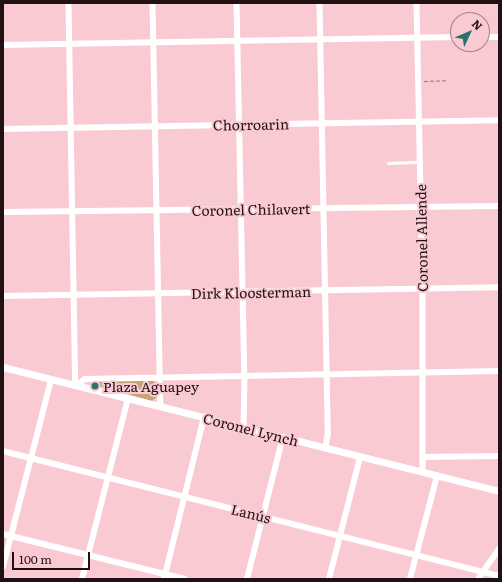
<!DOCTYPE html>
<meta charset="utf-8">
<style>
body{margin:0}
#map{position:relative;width:502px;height:582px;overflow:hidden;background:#facad2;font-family:Literata,serif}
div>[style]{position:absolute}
.green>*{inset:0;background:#caa277}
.path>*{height:1px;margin-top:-0.5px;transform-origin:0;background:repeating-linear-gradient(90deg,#99777d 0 4px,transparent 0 6px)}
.lane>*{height:2.5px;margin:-1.25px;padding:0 1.25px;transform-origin:1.25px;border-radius:1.25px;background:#fff}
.street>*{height:5.5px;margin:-2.75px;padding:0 2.75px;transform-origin:2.75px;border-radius:2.75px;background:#fff}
.secondary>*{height:7px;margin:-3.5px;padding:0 3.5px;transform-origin:3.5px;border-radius:3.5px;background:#fff}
.dots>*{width:11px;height:11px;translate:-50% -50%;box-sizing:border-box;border:2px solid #facad2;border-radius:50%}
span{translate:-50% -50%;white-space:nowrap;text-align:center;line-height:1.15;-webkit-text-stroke:4px #facad2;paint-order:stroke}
.street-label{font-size:14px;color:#211014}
.poi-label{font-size:14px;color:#211014}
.left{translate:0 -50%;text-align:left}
.frame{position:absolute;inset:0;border:4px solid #211014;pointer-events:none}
.north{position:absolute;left:450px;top:12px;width:40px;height:40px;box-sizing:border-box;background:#facad2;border:1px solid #a38086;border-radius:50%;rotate:46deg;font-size:11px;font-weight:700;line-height:16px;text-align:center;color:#211014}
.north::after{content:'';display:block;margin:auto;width:14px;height:18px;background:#29716b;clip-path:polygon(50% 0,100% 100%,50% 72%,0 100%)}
.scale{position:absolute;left:12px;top:552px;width:78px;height:18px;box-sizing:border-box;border:2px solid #211014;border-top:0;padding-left:5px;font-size:12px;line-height:14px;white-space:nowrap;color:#211014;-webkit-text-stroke:3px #facad2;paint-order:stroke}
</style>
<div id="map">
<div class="green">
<i style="clip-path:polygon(96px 381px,153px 381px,156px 384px,157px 397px,152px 401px,96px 385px)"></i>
</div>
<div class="path">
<i style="left:424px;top:81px;width:24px;rotate:-2deg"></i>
</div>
<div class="lane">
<i style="left:388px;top:163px;width:32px;rotate:-2deg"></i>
</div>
<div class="street">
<i style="left:69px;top:3px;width:383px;rotate:89deg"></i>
<i style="left:153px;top:3px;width:404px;rotate:88.9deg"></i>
<i style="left:237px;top:3px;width:373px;rotate:88.8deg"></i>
<i style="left:245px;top:376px;width:51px;rotate:91.1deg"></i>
<i style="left:320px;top:3px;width:432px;rotate:88.9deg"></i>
<i style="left:328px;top:435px;width:13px;rotate:99deg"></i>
<i style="left:417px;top:3px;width:286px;rotate:88.8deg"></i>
<i style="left:423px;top:289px;width:183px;rotate:90deg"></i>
<i style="left:482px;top:37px;width:17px"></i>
<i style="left:3px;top:45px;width:455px;rotate:-1deg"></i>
<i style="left:3px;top:129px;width:496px;rotate:-1deg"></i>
<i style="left:3px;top:212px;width:496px;rotate:-0.7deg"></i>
<i style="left:3px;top:296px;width:496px;rotate:-1deg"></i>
<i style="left:76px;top:386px;width:11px;rotate:-38deg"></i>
<i style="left:85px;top:379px;width:414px;rotate:-1.1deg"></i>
<i style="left:3px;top:451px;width:512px;rotate:14.14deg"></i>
<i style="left:424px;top:457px;width:75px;rotate:-0.8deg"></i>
<i style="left:3px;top:534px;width:187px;rotate:13.9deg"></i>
<i style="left:3px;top:567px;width:193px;rotate:-75.6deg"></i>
<i style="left:82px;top:579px;width:186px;rotate:-75.7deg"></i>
<i style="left:164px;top:579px;width:167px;rotate:-76.1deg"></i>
<i style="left:247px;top:579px;width:146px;rotate:-75.8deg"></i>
<i style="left:329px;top:579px;width:126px;rotate:-75.7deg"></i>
<i style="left:410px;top:579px;width:106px;rotate:-75.3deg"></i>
<i style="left:478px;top:579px;width:37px;rotate:-55deg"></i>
</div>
<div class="secondary">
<i style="left:3px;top:367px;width:511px;rotate:14.04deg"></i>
</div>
<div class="dots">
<i style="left:95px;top:386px;background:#29716b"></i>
</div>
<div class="street-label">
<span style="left:251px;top:124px;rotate:-1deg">Chorroarin</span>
<span style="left:251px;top:209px;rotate:-1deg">Coronel Chilavert</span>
<span style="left:421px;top:238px;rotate:-91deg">Coronel Allende</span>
<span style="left:251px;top:292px;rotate:-1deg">Dirk Kloosterman</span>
<span style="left:251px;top:429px;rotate:14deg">Coronel Lynch</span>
<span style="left:251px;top:513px;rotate:14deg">Lanús</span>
</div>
<div class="poi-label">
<span class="left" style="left:103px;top:386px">Plaza Aguapey</span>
</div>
<div class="frame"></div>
<div class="north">N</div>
<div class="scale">100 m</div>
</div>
